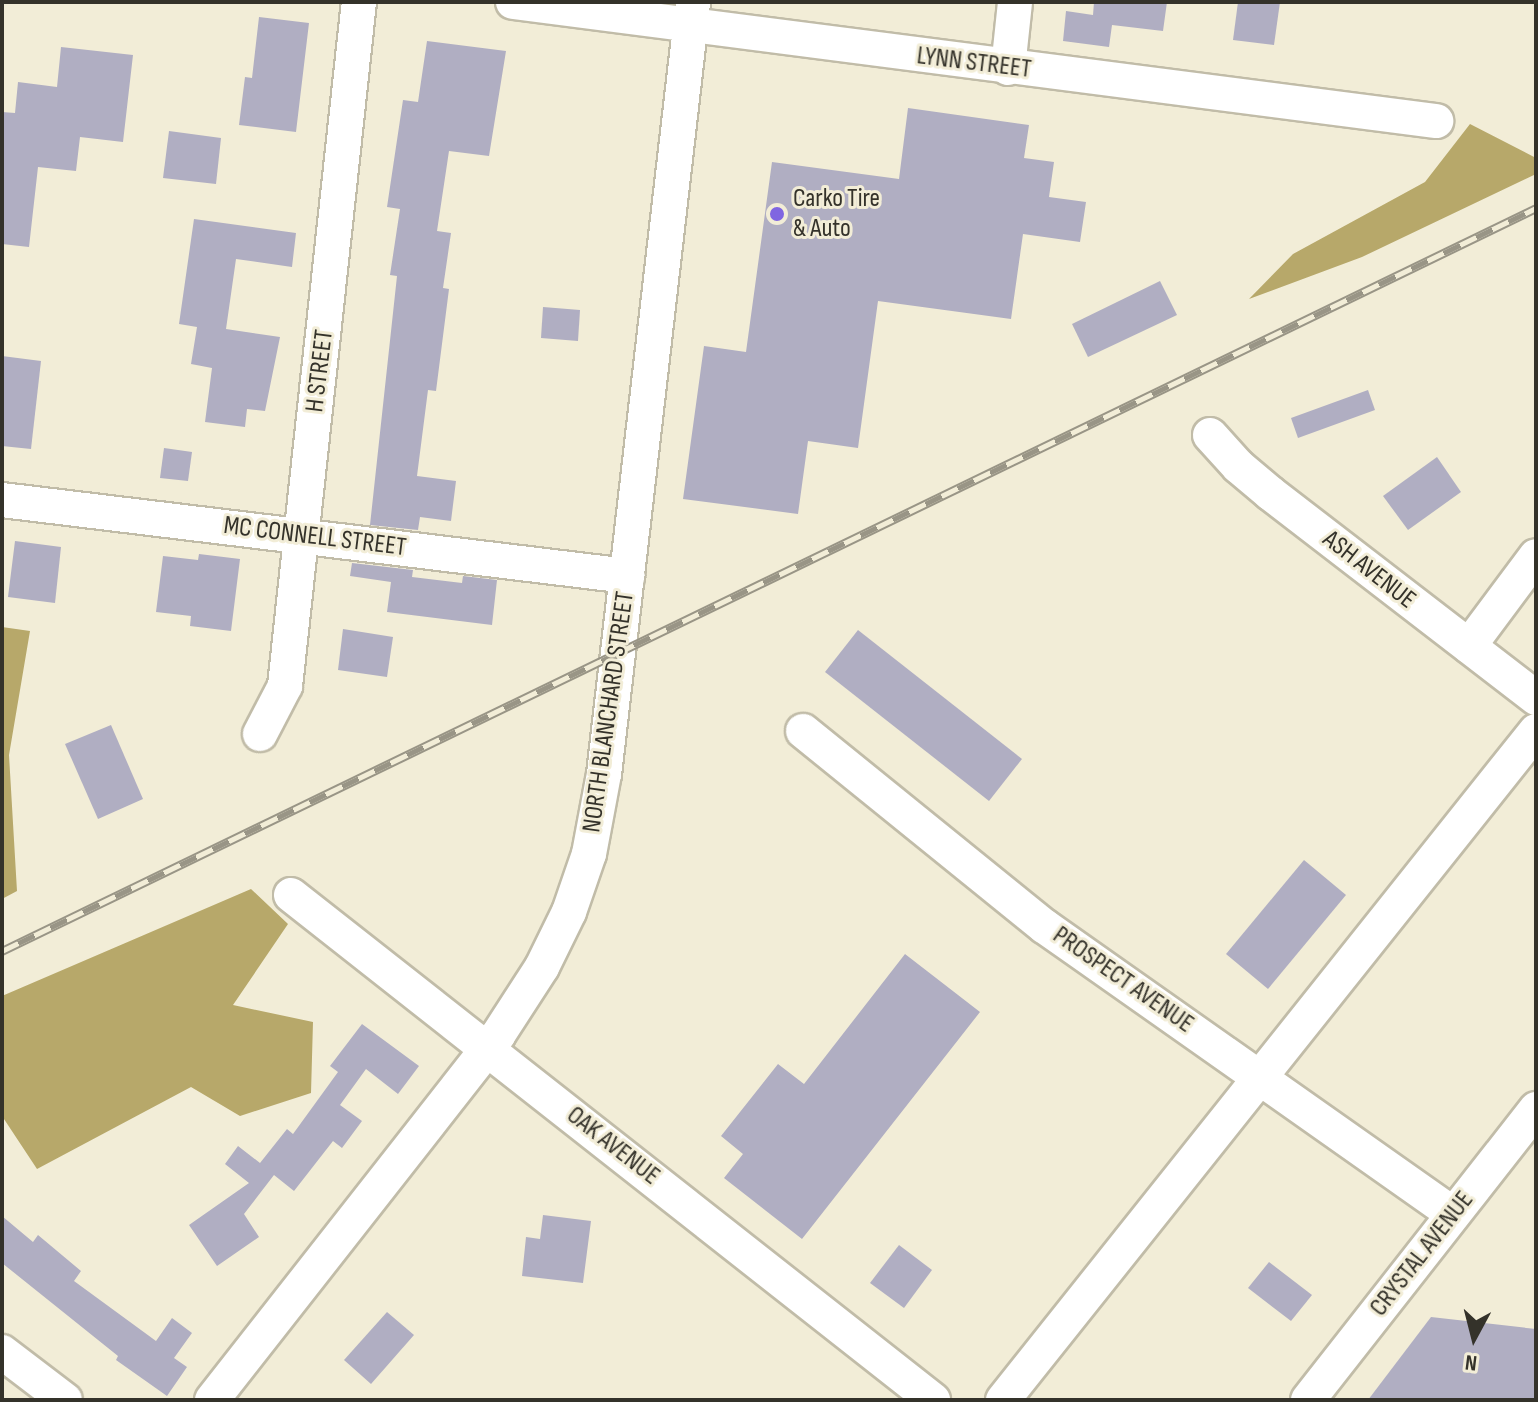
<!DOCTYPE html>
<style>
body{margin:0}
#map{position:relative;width:1538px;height:1402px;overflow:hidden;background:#f2edd7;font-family:"Sofia Sans Condensed",sans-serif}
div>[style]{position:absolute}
.forest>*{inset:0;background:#b7a86a}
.building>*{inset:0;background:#b0aec2}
.roads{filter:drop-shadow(2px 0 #c1bca8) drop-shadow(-2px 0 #c1bca8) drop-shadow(0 2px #c1bca8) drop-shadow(0 -2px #c1bca8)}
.minor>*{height:34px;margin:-17px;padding:0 17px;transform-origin:17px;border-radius:17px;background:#fff}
.rail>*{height:9px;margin-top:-4.5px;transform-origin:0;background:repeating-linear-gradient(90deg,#f2edd7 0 18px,#999586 0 36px);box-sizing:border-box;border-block:2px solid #999586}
.dots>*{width:22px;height:22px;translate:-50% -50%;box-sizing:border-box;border:4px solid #f2edd7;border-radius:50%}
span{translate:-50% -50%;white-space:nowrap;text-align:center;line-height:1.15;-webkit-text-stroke:6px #f2edd7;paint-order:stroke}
.street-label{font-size:26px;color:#34322a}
.poi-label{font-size:26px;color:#34322a}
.left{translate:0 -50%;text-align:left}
.frame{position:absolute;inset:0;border:4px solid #34322a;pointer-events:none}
.north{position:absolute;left:1434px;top:1298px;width:80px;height:80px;-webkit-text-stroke:6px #f2edd7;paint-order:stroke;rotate:187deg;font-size:22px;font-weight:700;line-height:32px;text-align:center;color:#34322a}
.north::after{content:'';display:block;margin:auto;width:28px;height:36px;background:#34322a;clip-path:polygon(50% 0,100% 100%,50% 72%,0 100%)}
</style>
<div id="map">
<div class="forest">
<i style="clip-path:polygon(1470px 124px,1536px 158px,1536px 174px,1362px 257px,1249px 299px,1293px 254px,1425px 182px)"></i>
<i style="clip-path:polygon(2px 627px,30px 631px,9px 755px,17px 891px,2px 899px)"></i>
<i style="clip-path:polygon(251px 889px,288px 924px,233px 1005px,313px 1022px,311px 1093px,240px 1116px,191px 1087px,37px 1169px,2px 1116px,2px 996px)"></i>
</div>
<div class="building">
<i style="clip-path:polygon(1094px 2px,1167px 2px,1163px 31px,1112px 25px,1109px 47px,1063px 41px,1066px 11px,1093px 15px)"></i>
<i style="clip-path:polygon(1238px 2px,1280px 2px,1274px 45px,1233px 40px)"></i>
<i style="clip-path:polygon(259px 17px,309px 23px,296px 132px,239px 125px,245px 77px,252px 78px)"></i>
<i style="clip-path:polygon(427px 41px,506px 51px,489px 156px,449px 151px,437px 231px,451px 233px,443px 288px,449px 289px,436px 391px,428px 390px,417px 476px,456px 481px,451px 521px,420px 517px,418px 530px,370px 525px,397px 276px,390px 275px,400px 209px,387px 207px,403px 100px,418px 102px)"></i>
<i style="clip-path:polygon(61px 47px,133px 55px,123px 142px,80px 137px,76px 171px,38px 167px,29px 247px,2px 244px,2px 112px,15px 113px,18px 82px,57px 87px)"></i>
<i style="clip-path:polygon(908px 108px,1029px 125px,1024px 158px,1054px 162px,1049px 197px,1086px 202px,1080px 242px,1023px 234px,1011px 319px,878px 301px,858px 448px,808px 441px,798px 514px,683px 499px,704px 346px,746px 352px,772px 162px,899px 179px)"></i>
<i style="clip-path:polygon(169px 131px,221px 138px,216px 184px,163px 178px)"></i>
<i style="clip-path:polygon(194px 219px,296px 233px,292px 267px,236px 259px,226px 329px,280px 337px,265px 411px,247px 409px,245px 427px,205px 422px,212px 368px,191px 364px,197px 327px,179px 324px)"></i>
<i style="clip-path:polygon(1160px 281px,1177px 315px,1088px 357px,1072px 324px)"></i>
<i style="clip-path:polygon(543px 307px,580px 310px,578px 341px,541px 338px)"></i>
<i style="clip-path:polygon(2px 356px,41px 361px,31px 449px,2px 446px)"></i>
<i style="clip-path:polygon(1368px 390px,1375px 410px,1298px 438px,1291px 418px)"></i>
<i style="clip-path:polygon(164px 448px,192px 452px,188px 481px,160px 478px)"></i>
<i style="clip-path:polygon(1437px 457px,1461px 492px,1408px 530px,1383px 496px)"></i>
<i style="clip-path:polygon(15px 541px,61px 547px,55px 603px,8px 597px)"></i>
<i style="clip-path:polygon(199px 554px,240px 559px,231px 631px,190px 626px,191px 616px,156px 612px,163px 556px,198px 560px)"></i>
<i style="clip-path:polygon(352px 563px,413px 570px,412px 577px,462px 583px,463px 576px,497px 580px,492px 625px,387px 612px,391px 582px,350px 576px)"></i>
<i style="clip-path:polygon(343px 629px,393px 637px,387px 677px,338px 670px)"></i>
<i style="clip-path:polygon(858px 630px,1022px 759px,989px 801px,825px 672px)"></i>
<i style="clip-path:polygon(111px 725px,143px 799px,98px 819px,65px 744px)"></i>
<i style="clip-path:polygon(1304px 860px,1346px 895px,1268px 989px,1226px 954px)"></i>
<i style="clip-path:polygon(905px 954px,980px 1012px,802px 1239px,724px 1178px,743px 1154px,721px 1136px,778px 1064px,804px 1084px)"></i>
<i style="clip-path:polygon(362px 1024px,419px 1066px,398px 1094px,366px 1069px,340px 1105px,362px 1121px,342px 1148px,333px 1141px,294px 1191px,274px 1175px,244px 1214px,259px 1237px,217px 1266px,189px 1225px,249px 1183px,225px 1164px,238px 1146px,260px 1163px,287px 1129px,293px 1134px,338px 1072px,330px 1066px)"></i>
<i style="clip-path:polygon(543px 1215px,591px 1221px,583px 1283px,522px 1276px,526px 1237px,540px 1239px)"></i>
<i style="clip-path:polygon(2px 1216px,33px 1242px,38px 1235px,81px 1271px,74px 1281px,156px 1341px,172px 1318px,192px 1333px,174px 1358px,187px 1367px,167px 1396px,116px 1360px,118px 1356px,2px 1263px)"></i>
<i style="clip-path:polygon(899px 1245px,932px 1270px,904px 1308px,870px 1283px)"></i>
<i style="clip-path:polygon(1269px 1262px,1312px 1295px,1291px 1321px,1248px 1288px)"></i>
<i style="clip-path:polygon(387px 1312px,414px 1335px,371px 1384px,344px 1360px)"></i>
<i style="clip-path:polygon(1431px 1317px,1536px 1329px,1536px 1400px,1368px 1400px)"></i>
</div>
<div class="roads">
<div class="minor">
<i style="left:513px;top:2px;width:931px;rotate:7.35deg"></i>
<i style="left:1008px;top:68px;width:66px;rotate:-83.9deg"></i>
<i style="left:1210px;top:435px;width:42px;rotate:47.9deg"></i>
<i style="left:1238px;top:466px;width:42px;rotate:40.2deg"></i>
<i style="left:1270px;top:493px;width:336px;rotate:37.6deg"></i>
<i style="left:2px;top:500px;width:630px;rotate:6.93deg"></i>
<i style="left:1469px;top:646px;width:112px;rotate:-53.3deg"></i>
<i style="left:803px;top:731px;width:310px;rotate:39deg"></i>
<i style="left:1044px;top:926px;width:500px;rotate:35.15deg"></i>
<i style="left:260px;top:734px;width:54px;rotate:-62.5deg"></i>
<i style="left:285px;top:686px;width:688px;rotate:-83.83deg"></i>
<i style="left:291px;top:895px;width:817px;rotate:38.19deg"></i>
<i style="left:2px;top:1352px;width:79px;rotate:37.3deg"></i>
<i style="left:212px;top:1400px;width:464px;rotate:-51.9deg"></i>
<i style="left:498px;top:1035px;width:81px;rotate:-57.1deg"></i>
<i style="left:542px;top:967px;width:61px;rotate:-63.9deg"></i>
<i style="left:569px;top:912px;width:61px;rotate:-71deg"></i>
<i style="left:589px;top:854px;width:81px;rotate:-79.4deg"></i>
<i style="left:604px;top:774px;width:777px;rotate:-83.42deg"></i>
<i style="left:1003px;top:1400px;width:855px;rotate:-51.46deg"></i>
<i style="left:1308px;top:1400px;width:370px;rotate:-51.9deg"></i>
</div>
</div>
<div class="rail">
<i style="left:2px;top:951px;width:1704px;rotate:-25.84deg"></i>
</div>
<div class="dots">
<i style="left:777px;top:214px;background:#8066e1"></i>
</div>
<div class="street-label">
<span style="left:974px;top:63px;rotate:7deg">LYNN STREET</span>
<span style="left:320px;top:371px;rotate:-83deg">H STREET</span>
<span style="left:315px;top:537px;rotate:7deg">MC CONNELL STREET</span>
<span style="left:1369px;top:570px;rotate:38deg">ASH AVENUE</span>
<span style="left:609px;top:712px;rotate:-82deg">NORTH BLANCHARD STREET</span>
<span style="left:1123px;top:980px;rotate:35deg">PROSPECT AVENUE</span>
<span style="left:613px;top:1146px;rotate:38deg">OAK AVENUE</span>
<span style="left:1422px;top:1254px;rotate:-52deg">CRYSTAL AVENUE</span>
</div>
<div class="poi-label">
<span class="left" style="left:793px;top:214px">Carko Tire<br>&amp; Auto</span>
</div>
<div class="frame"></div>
<div class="north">N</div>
</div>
